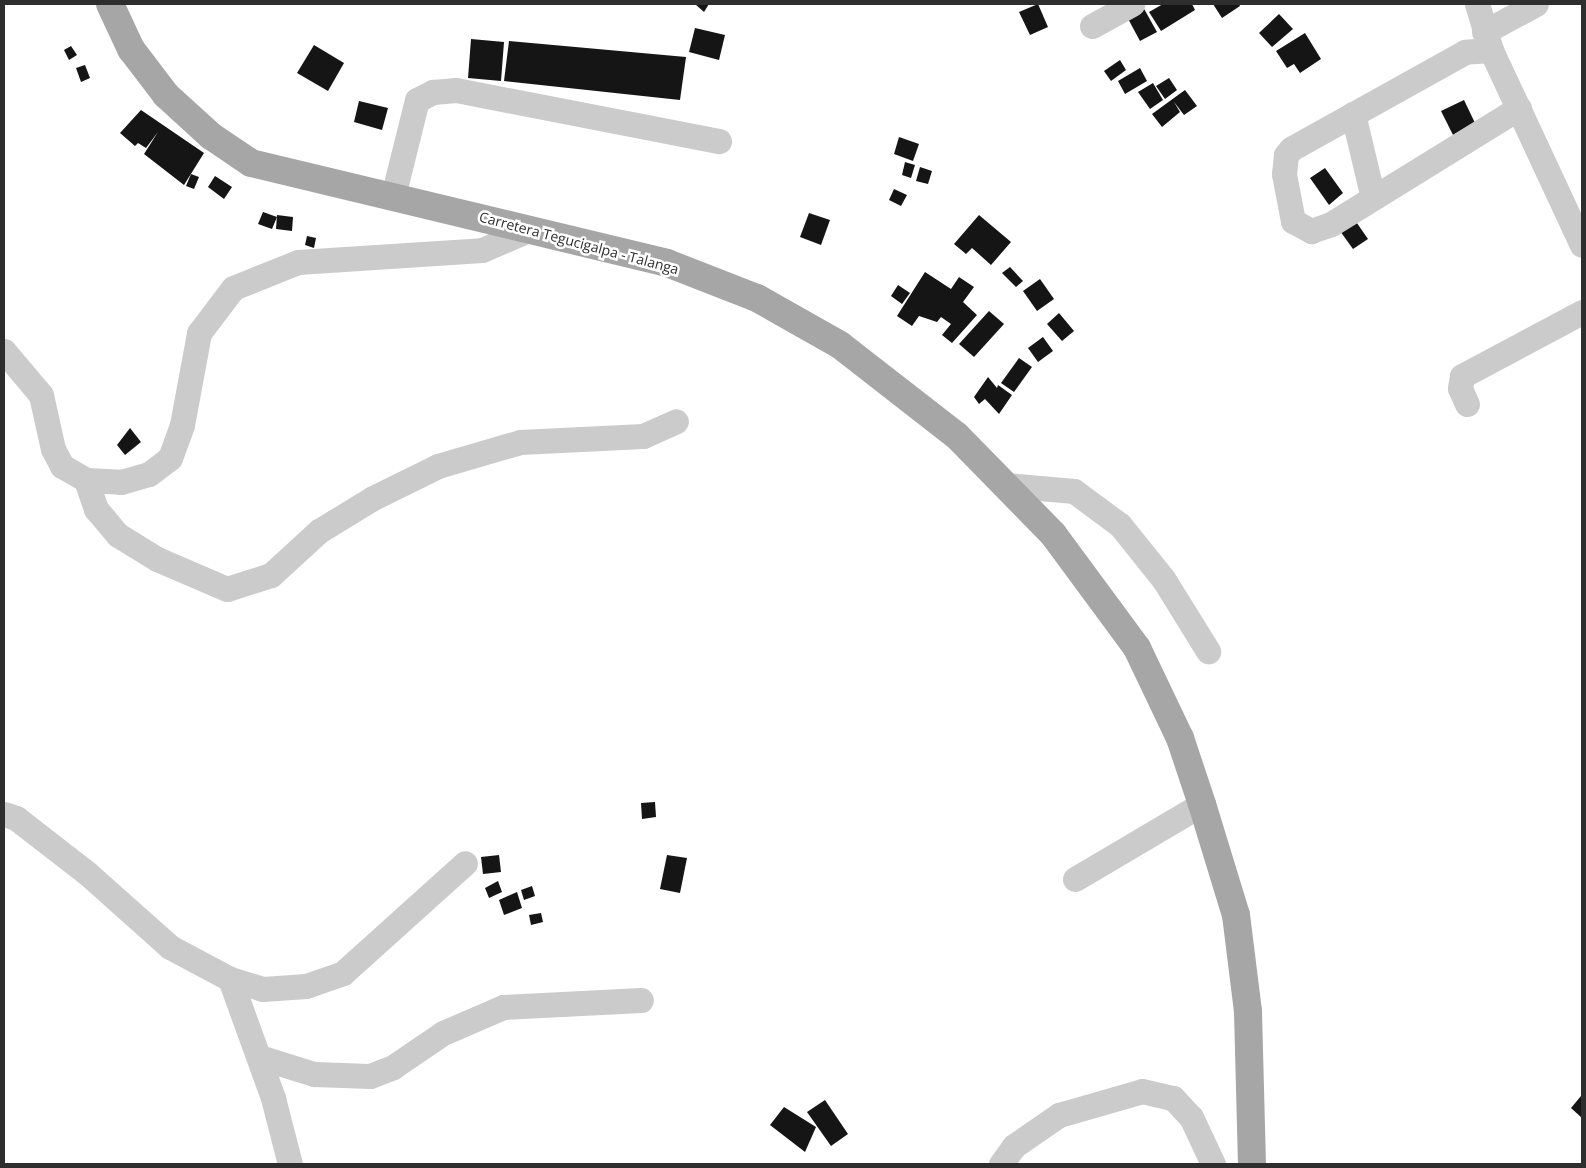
<!DOCTYPE html>
<style>
body{margin:0}
#map{position:relative;width:1586px;height:1168px;overflow:hidden;background:#fff;font-family:"Open Sans",sans-serif}
div>[style]{position:absolute}
.building>*{inset:0;background:#151515}
.minor>*{height:25px;margin:-12.5px;padding:0 12.5px;transform-origin:12.5px;border-radius:12.5px;background:#cbcbcb}
.major>*{height:28px;margin:-14px;padding:0 14px;transform-origin:14px;border-radius:14px;background:#a6a6a6}
span{translate:-50% -50%;white-space:nowrap;text-align:center;line-height:1.15;-webkit-text-stroke:5px #fff;paint-order:stroke}
.street-label{font-size:14px;color:#2e2e2e}
.frame{position:absolute;inset:0;border:5px solid #2e2e2e;pointer-events:none}
</style>
<div id="map">
<div class="building">
<i style="clip-path:polygon(695px 4px,709px 4px,704px 12px)"></i>
<i style="clip-path:polygon(1038px 4px,1048px 27px,1030px 35px,1019px 12px)"></i>
<i style="clip-path:polygon(1163px 4px,1192px 4px,1195px 10px,1161px 31px,1149px 12px)"></i>
<i style="clip-path:polygon(1213px 4px,1239px 4px,1240px 6px,1222px 18px)"></i>
<i style="clip-path:polygon(1143px 7px,1157px 32px,1140px 41px,1126px 15px)"></i>
<i style="clip-path:polygon(1279px 14px,1293px 29px,1272px 47px,1259px 33px)"></i>
<i style="clip-path:polygon(695px 28px,725px 35px,719px 60px,689px 52px)"></i>
<i style="clip-path:polygon(1305px 33px,1321px 59px,1300px 73px,1294px 64px,1287px 68px,1276px 51px)"></i>
<i style="clip-path:polygon(471px 39px,504px 42px,501px 81px,468px 78px)"></i>
<i style="clip-path:polygon(509px 41px,686px 57px,680px 100px,504px 81px)"></i>
<i style="clip-path:polygon(314px 45px,344px 63px,328px 91px,297px 73px)"></i>
<i style="clip-path:polygon(71px 46px,77px 55px,69px 60px,64px 50px)"></i>
<i style="clip-path:polygon(1120px 60px,1126px 70px,1111px 81px,1104px 71px)"></i>
<i style="clip-path:polygon(85px 65px,90px 78px,81px 82px,76px 68px)"></i>
<i style="clip-path:polygon(1140px 68px,1147px 81px,1125px 94px,1118px 81px)"></i>
<i style="clip-path:polygon(1169px 78px,1177px 90px,1165px 99px,1156px 86px)"></i>
<i style="clip-path:polygon(1153px 83px,1163px 100px,1150px 109px,1138px 92px)"></i>
<i style="clip-path:polygon(1185px 90px,1197px 106px,1184px 115px,1174px 102px,1180px 112px,1162px 127px,1152px 114px)"></i>
<i style="clip-path:polygon(1464px 100px,1475px 123px,1453px 135px,1441px 111px)"></i>
<i style="clip-path:polygon(359px 101px,388px 108px,382px 130px,354px 122px)"></i>
<i style="clip-path:polygon(141px 110px,204px 153px,184px 185px,144px 154px,158px 132px,146px 148px,138px 143px,135px 146px,120px 133px)"></i>
<i style="clip-path:polygon(899px 137px,919px 144px,913px 161px,894px 154px)"></i>
<i style="clip-path:polygon(905px 162px,915px 165px,911px 178px,902px 175px)"></i>
<i style="clip-path:polygon(920px 167px,932px 171px,928px 184px,916px 181px)"></i>
<i style="clip-path:polygon(1325px 168px,1343px 193px,1329px 205px,1310px 178px)"></i>
<i style="clip-path:polygon(191px 174px,199px 177px,194px 189px,186px 186px)"></i>
<i style="clip-path:polygon(215px 176px,232px 187px,224px 199px,208px 187px)"></i>
<i style="clip-path:polygon(894px 189px,907px 195px,901px 206px,889px 200px)"></i>
<i style="clip-path:polygon(263px 212px,277px 217px,272px 229px,258px 224px)"></i>
<i style="clip-path:polygon(809px 213px,830px 220px,821px 245px,800px 237px)"></i>
<i style="clip-path:polygon(1350px 213px,1368px 239px,1353px 249px,1335px 224px)"></i>
<i style="clip-path:polygon(277px 215px,293px 217px,292px 231px,276px 229px)"></i>
<i style="clip-path:polygon(979px 215px,1011px 242px,991px 265px,972px 248px,966px 254px,954px 244px)"></i>
<i style="clip-path:polygon(307px 236px,316px 238px,314px 248px,305px 245px)"></i>
<i style="clip-path:polygon(1010px 267px,1023px 281px,1016px 287px,1002px 273px)"></i>
<i style="clip-path:polygon(925px 272px,951px 289px,959px 277px,974px 287px,963px 302px,977px 315px,952px 343px,942px 335px,951px 324px,941px 317px,937px 322px,919px 316px,912px 326px,897px 316px)"></i>
<i style="clip-path:polygon(1040px 279px,1054px 299px,1037px 311px,1023px 291px)"></i>
<i style="clip-path:polygon(898px 285px,910px 293px,902px 304px,891px 296px)"></i>
<i style="clip-path:polygon(989px 311px,1004px 324px,974px 357px,959px 344px)"></i>
<i style="clip-path:polygon(1059px 313px,1074px 331px,1062px 341px,1047px 324px)"></i>
<i style="clip-path:polygon(1043px 337px,1053px 351px,1038px 362px,1028px 348px)"></i>
<i style="clip-path:polygon(1019px 358px,1032px 367px,1014px 392px,1001px 383px)"></i>
<i style="clip-path:polygon(988px 377px,997px 388px,998px 385px,1012px 395px,999px 414px,985px 399px,979px 404px,974px 397px)"></i>
<i style="clip-path:polygon(130px 428px,141px 442px,125px 455px,117px 445px)"></i>
<i style="clip-path:polygon(655px 802px,656px 817px,642px 819px,641px 803px)"></i>
<i style="clip-path:polygon(499px 855px,501px 872px,483px 874px,481px 857px)"></i>
<i style="clip-path:polygon(667px 855px,687px 858px,680px 893px,660px 889px)"></i>
<i style="clip-path:polygon(498px 881px,502px 892px,489px 898px,485px 888px)"></i>
<i style="clip-path:polygon(532px 886px,535px 896px,524px 900px,521px 890px)"></i>
<i style="clip-path:polygon(517px 892px,522px 908px,504px 915px,499px 900px)"></i>
<i style="clip-path:polygon(541px 913px,543px 922px,531px 925px,529px 915px)"></i>
<i style="clip-path:polygon(1581px 1096px,1582px 1097px,1582px 1118px,1571px 1108px)"></i>
<i style="clip-path:polygon(825px 1100px,848px 1134px,831px 1146px,807px 1112px)"></i>
<i style="clip-path:polygon(784px 1107px,816px 1127px,805px 1152px,770px 1125px)"></i>
</div>
<div class="minor">
<i style="left:1477px;top:4px;width:48px;rotate:73.1deg"></i>
<i style="left:1491px;top:50px;width:215px;rotate:65deg"></i>
<i style="left:1092px;top:26px;width:46px;rotate:-28.8deg"></i>
<i style="left:1484px;top:32px;width:59px;rotate:-28.3deg"></i>
<i style="left:1491px;top:50px;width:26px;rotate:176deg"></i>
<i style="left:1465px;top:52px;width:199px;rotate:150.9deg"></i>
<i style="left:1291px;top:149px;width:8px;rotate:130deg"></i>
<i style="left:1286px;top:155px;width:19px;rotate:96deg"></i>
<i style="left:1284px;top:174px;width:48px;rotate:79.2deg"></i>
<i style="left:1293px;top:221px;width:21px;rotate:29deg"></i>
<i style="left:1311px;top:231px;width:21px;rotate:-19deg"></i>
<i style="left:1331px;top:224px;width:221px;rotate:-31.7deg"></i>
<i style="left:1353px;top:114px;width:82px;rotate:76.6deg"></i>
<i style="left:393px;top:196px;width:99px;rotate:-76deg"></i>
<i style="left:417px;top:100px;width:18px;rotate:-27deg"></i>
<i style="left:433px;top:92px;width:23px;rotate:-5deg"></i>
<i style="left:456px;top:90px;width:268px;rotate:11deg"></i>
<i style="left:4px;top:351px;width:57px;rotate:49.9deg"></i>
<i style="left:41px;top:395px;width:55px;rotate:77.5deg"></i>
<i style="left:53px;top:449px;width:19px;rotate:62deg"></i>
<i style="left:62px;top:466px;width:28px;rotate:30deg"></i>
<i style="left:86px;top:480px;width:35px;rotate:3deg"></i>
<i style="left:121px;top:482px;width:29px;rotate:-16deg"></i>
<i style="left:149px;top:474px;width:26px;rotate:-37deg"></i>
<i style="left:170px;top:458px;width:35px;rotate:-70deg"></i>
<i style="left:182px;top:425px;width:94px;rotate:-79.5deg"></i>
<i style="left:199px;top:333px;width:56px;rotate:-52.9deg"></i>
<i style="left:233px;top:288px;width:70px;rotate:-21.8deg"></i>
<i style="left:298px;top:262px;width:184px;rotate:-3.7deg"></i>
<i style="left:482px;top:250px;width:53px;rotate:-23.2deg"></i>
<i style="left:1467px;top:404px;width:17px;rotate:-114deg"></i>
<i style="left:1460px;top:388px;width:12px;rotate:-81deg"></i>
<i style="left:1462px;top:376px;width:136px;rotate:-28.1deg"></i>
<i style="left:86px;top:480px;width:31px;rotate:71deg"></i>
<i style="left:96px;top:509px;width:34px;rotate:50deg"></i>
<i style="left:118px;top:535px;width:46px;rotate:31.6deg"></i>
<i style="left:157px;top:559px;width:76px;rotate:23.2deg"></i>
<i style="left:227px;top:589px;width:46px;rotate:-17.7deg"></i>
<i style="left:271px;top:575px;width:65px;rotate:-42.5deg"></i>
<i style="left:319px;top:531px;width:63px;rotate:-31.4deg"></i>
<i style="left:373px;top:498px;width:72px;rotate:-26.2deg"></i>
<i style="left:438px;top:466px;width:85px;rotate:-16.3deg"></i>
<i style="left:520px;top:442px;width:123px;rotate:-2.8deg"></i>
<i style="left:643px;top:436px;width:36px;rotate:-24deg"></i>
<i style="left:1005px;top:485px;width:69px;rotate:5deg"></i>
<i style="left:1074px;top:491px;width:57px;rotate:36.5deg"></i>
<i style="left:1120px;top:525px;width:70px;rotate:51.3deg"></i>
<i style="left:1164px;top:580px;width:84px;rotate:58.2deg"></i>
<i style="left:4px;top:814px;width:13px;rotate:18deg"></i>
<i style="left:16px;top:818px;width:90px;rotate:37.8deg"></i>
<i style="left:87px;top:873px;width:111px;rotate:41.7deg"></i>
<i style="left:170px;top:947px;width:68px;rotate:28.1deg"></i>
<i style="left:230px;top:979px;width:34px;rotate:17deg"></i>
<i style="left:263px;top:989px;width:43px;rotate:-4deg"></i>
<i style="left:306px;top:986px;width:39px;rotate:-19deg"></i>
<i style="left:343px;top:973px;width:164px;rotate:-42deg"></i>
<i style="left:1075px;top:879px;width:147px;rotate:-30.6deg"></i>
<i style="left:230px;top:979px;width:127px;rotate:70.1deg"></i>
<i style="left:273px;top:1098px;width:68px;rotate:75.6deg"></i>
<i style="left:259px;top:1057px;width:58px;rotate:17.2deg"></i>
<i style="left:314px;top:1074px;width:56px;rotate:2deg"></i>
<i style="left:370px;top:1076px;width:25px;rotate:-21deg"></i>
<i style="left:393px;top:1067px;width:60px;rotate:-34.2deg"></i>
<i style="left:443px;top:1033px;width:65px;rotate:-23.4deg"></i>
<i style="left:503px;top:1007px;width:138px;rotate:-2.9deg"></i>
<i style="left:1001px;top:1164px;width:22px;rotate:-54deg"></i>
<i style="left:1014px;top:1146px;width:55px;rotate:-34.6deg"></i>
<i style="left:1059px;top:1115px;width:86px;rotate:-16.1deg"></i>
<i style="left:1142px;top:1091px;width:32px;rotate:13deg"></i>
<i style="left:1173px;top:1098px;width:26px;rotate:47deg"></i>
<i style="left:1191px;top:1117px;width:52px;rotate:64.9deg"></i>
</div>
<div class="major">
<i style="left:110px;top:4px;width:50px;rotate:65deg"></i>
<i style="left:131px;top:49px;width:58px;rotate:52.7deg"></i>
<i style="left:166px;top:95px;width:61px;rotate:42.3deg"></i>
<i style="left:211px;top:136px;width:48px;rotate:34deg"></i>
<i style="left:251px;top:163px;width:428px;rotate:13.5deg"></i>
<i style="left:667px;top:263px;width:97px;rotate:21.3deg"></i>
<i style="left:757px;top:298px;width:95px;rotate:29.5deg"></i>
<i style="left:840px;top:345px;width:148px;rotate:37.9deg"></i>
<i style="left:957px;top:436px;width:137px;rotate:45.6deg"></i>
<i style="left:1053px;top:534px;width:142px;rotate:53.6deg"></i>
<i style="left:1137px;top:648px;width:100px;rotate:64.5deg"></i>
<i style="left:1180px;top:738px;width:70px;rotate:71.6deg"></i>
<i style="left:1202px;top:804px;width:116px;rotate:73deg"></i>
<i style="left:1236px;top:915px;width:98px;rotate:82.9deg"></i>
<i style="left:1248px;top:1012px;width:152px;rotate:88.5deg"></i>
</div>
<div class="street-label">
<span style="left:579px;top:243px;rotate:15deg">Carretera Tegucigalpa - Talanga</span>
</div>
<div class="frame"></div>
</div>
